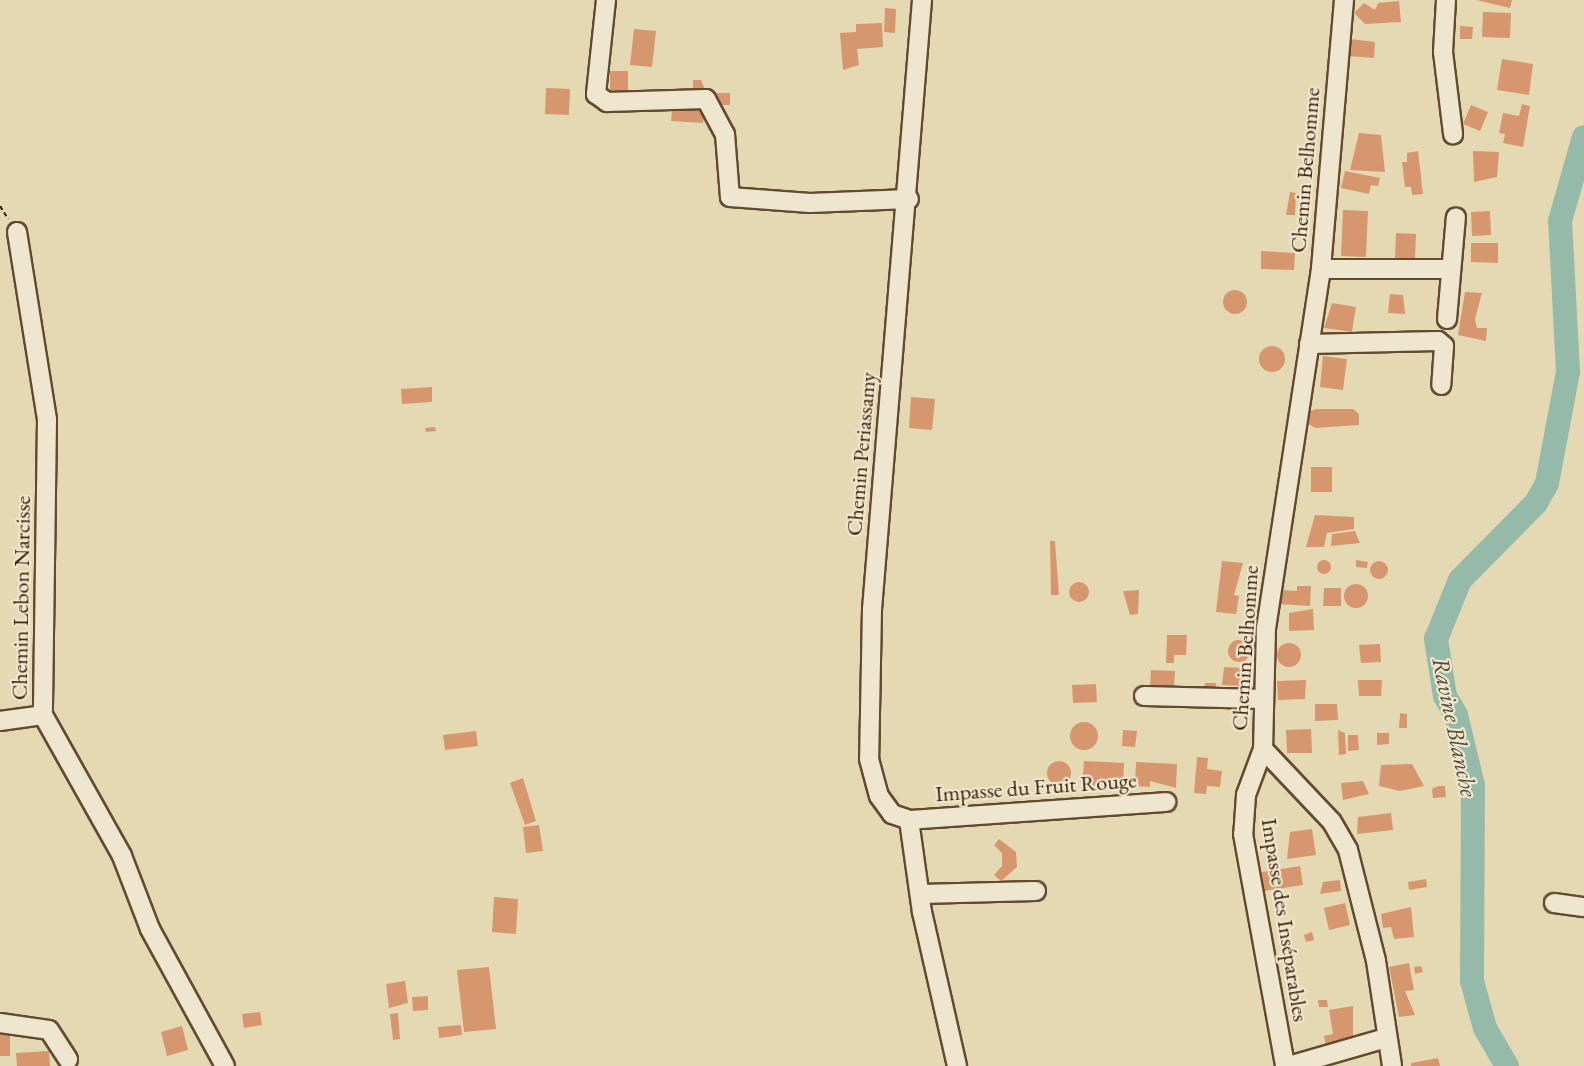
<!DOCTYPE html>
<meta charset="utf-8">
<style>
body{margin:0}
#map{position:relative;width:1584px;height:1066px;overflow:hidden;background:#e5d9b4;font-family:"EB Garamond",serif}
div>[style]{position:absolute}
.river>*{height:24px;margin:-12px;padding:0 12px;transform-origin:12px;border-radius:12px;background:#96baaa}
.building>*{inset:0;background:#d7976e}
.round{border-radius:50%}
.path>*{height:2px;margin-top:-1px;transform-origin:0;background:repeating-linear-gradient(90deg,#391b04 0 4.5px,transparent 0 7.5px)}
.roads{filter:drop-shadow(2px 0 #644a30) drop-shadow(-2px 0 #644a30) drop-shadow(0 2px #644a30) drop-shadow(0 -2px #644a30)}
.minor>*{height:18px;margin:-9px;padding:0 9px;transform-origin:9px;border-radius:9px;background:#eee6ce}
span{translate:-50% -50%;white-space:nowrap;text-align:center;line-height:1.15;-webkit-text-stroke:4.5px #eee6ce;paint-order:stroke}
.street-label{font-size:22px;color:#391b04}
.water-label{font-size:24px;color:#554b36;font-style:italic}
</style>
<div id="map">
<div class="river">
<i style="left:1507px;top:1066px;width:44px;rotate:-120.1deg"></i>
<i style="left:1485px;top:1028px;width:49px;rotate:-105.5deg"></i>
<i style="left:1472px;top:981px;width:196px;rotate:-89.7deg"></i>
<i style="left:1473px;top:785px;width:72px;rotate:-103.7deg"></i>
<i style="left:1456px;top:715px;width:22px;rotate:-120deg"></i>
<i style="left:1445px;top:696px;width:58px;rotate:-99deg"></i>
<i style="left:1436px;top:639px;width:64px;rotate:-67.9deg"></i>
<i style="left:1460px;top:580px;width:108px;rotate:-45.4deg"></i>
<i style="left:1536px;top:503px;width:23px;rotate:-61deg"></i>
<i style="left:1547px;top:483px;width:113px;rotate:-79.3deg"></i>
<i style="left:1568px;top:372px;width:151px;rotate:-93deg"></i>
<i style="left:1560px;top:221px;width:87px;rotate:-74.1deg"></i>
</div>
<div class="building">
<i style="clip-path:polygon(1476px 0,1512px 0,1510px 8px)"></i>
<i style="clip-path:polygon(1399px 1px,1401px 22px,1365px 24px,1354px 13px,1364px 3px,1375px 10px,1378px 3px)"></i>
<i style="clip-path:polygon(885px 8px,896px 9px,895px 33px,884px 32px)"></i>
<i style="clip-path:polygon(1483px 12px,1511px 13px,1510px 38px,1482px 37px)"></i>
<i style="clip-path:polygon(882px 23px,883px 47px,857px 49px,859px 65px,843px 70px,840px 33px,856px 32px,856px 24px)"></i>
<i style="clip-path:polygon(1460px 26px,1473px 27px,1472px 39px,1460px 39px)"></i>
<i style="clip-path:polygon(634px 29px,656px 31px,652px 67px,630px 65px)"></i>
<i style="clip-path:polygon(1350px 39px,1375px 42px,1374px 58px,1348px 56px)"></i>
<i style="clip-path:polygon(1502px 59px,1533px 64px,1529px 95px,1497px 90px)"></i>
<i style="clip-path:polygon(610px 71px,628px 71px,628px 91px,610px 91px)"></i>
<i style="clip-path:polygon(693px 80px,701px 80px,706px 92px,693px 95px)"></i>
<i style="clip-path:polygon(546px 88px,570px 89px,569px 115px,545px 114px)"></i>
<i style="clip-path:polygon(715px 93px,730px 93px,730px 105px,715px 105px)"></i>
<i style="clip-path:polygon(673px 102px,705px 105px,703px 123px,671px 121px)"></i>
<i style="clip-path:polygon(1522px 104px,1530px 106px,1523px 147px,1503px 143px,1505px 134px,1499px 133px,1503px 113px,1519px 116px)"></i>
<i style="clip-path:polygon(1471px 105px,1488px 112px,1480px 131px,1463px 124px)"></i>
<i style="clip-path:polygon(1359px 133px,1381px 135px,1385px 172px,1350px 170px)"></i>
<i style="clip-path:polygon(1418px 151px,1423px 194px,1412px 195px,1411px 187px,1405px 187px,1402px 162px,1407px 162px,1407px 153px)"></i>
<i style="clip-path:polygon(1473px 151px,1499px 152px,1497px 177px,1474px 182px)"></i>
<i style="clip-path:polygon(1345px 171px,1380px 178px,1378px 186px,1371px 185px,1369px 194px,1341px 188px)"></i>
<i style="clip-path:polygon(1290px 192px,1296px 193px,1295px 215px,1286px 215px)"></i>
<i style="clip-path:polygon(1343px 210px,1368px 211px,1366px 257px,1341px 256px)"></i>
<i style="clip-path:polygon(1490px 211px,1491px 235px,1472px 236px,1471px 212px)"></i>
<i style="clip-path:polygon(1396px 233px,1416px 234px,1415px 259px,1395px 259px)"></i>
<i style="clip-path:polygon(1471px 243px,1498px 243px,1498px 263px,1471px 262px)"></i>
<i style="clip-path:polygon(1261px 251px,1295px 253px,1294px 270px,1261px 269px)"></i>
<i class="round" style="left:1223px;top:290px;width:24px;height:24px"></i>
<i style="clip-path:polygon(1465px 292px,1482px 293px,1475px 319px,1477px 328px,1487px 328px,1486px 341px,1458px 335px)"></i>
<i style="clip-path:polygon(1390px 294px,1403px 295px,1405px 314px,1388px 313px)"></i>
<i style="clip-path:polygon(1332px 303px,1356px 307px,1352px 332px,1324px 328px)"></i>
<i class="round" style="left:1259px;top:346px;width:26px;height:26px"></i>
<i style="clip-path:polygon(1323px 356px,1347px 359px,1343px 390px,1320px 387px)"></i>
<i style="clip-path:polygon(432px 387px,432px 402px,402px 404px,401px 389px)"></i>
<i style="clip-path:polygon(911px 397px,935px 399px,932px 430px,909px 428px)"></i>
<i style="clip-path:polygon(1316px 409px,1353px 409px,1359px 414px,1359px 425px,1315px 428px,1309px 424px,1309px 412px)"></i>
<i style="clip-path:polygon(435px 427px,436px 431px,426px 432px,425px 428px)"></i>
<i style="clip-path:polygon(1311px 467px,1332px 467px,1332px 492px,1311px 492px)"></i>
<i style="clip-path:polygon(1315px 515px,1354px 517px,1354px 529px,1327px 533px,1324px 547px,1306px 547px)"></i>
<i style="clip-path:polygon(1355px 531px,1360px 543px,1331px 546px,1332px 534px)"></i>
<i style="clip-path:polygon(1050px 541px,1055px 541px,1059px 595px,1051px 595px)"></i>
<i style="clip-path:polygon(1356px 560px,1368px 562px,1367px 568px,1356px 567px)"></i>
<i class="round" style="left:1317px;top:560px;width:14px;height:14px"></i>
<i class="round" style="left:1370px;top:561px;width:18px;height:18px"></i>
<i style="clip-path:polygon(1222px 561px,1243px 563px,1234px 595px,1239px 596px,1236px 614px,1216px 612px)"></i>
<i class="round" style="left:1069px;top:582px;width:20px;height:20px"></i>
<i class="round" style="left:1344px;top:584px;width:24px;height:24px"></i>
<i style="clip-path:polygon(1297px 586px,1311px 586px,1310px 606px,1278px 604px,1280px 590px,1297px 591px)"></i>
<i style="clip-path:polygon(1324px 588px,1341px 588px,1341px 606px,1323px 606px)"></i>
<i style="clip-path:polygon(1139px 590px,1138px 614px,1130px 615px,1123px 591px)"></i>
<i style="clip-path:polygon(1313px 609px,1314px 630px,1289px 631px,1289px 613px)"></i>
<i style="clip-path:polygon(1167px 635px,1187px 635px,1186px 655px,1174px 655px,1174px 663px,1166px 663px)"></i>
<i class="round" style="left:1228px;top:640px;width:22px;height:22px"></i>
<i class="round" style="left:1277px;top:643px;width:24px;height:24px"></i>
<i style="clip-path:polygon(1380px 644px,1381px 662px,1361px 663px,1359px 645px)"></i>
<i style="clip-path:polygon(1224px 667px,1243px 668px,1242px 686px,1222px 685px)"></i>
<i style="clip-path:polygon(1151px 670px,1175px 671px,1174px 687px,1150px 686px)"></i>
<i style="clip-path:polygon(1306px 680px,1305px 699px,1278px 700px,1277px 681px)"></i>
<i style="clip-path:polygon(1358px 680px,1382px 680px,1381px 696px,1359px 696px)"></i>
<i style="clip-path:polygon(1205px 683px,1216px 683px,1215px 694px,1204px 693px)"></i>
<i style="clip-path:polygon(1096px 684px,1097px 702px,1073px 703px,1072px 685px)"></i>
<i style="clip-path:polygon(1315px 704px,1337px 704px,1338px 720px,1315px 721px)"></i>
<i style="clip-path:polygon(1400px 713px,1407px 714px,1407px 728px,1399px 728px)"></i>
<i class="round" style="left:1070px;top:722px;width:28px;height:28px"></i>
<i style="clip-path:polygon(1311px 729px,1312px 753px,1287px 753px,1286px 730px)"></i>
<i style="clip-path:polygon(1123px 730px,1137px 731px,1135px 747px,1122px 746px)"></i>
<i style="clip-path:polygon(1338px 730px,1345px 733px,1346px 754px,1339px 755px)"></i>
<i style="clip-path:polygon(476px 731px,478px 746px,445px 750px,443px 735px)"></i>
<i style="clip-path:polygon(1377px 733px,1389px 733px,1389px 744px,1377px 745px)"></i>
<i style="clip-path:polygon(1348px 735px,1358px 735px,1359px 750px,1348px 751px)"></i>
<i style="clip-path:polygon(1197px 757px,1208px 758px,1207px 769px,1222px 771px,1220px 787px,1207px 786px,1206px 794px,1194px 793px)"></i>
<i class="round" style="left:1047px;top:761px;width:24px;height:24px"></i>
<i style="clip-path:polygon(1084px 761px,1124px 763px,1123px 788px,1097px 780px,1097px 786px,1082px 785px)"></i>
<i style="clip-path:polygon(1136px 762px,1177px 764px,1176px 788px,1150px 781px,1150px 787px,1135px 786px)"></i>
<i style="clip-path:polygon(1412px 764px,1424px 786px,1400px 791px,1379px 786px,1381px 765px)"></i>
<i style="clip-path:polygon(523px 778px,536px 821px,525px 825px,510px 783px)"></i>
<i style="clip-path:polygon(1363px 781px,1369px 794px,1343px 800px,1341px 783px)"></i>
<i style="clip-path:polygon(1438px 786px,1445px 786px,1446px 797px,1433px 798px,1432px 789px)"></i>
<i style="clip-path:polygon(1391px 813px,1393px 830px,1357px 834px,1358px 817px)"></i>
<i style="clip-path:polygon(539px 825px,543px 851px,526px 853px,523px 827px)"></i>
<i style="clip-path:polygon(1312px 829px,1316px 855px,1287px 859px,1290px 832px)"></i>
<i style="clip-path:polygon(999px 839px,1016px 852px,1017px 867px,1001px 881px,994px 875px,1002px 866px,1002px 853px,994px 845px)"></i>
<i style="clip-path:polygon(1300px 866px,1303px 885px,1264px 891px,1262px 872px)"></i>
<i style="clip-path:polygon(1426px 879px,1427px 887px,1409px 890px,1408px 882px)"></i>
<i style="clip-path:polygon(1340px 880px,1341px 891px,1320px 894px,1323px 882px)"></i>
<i style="clip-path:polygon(494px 897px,518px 899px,516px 934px,492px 932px)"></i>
<i style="clip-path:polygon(1345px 903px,1350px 925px,1329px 930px,1324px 908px)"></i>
<i style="clip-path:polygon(1411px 907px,1414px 937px,1394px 939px,1391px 927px,1383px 928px,1381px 914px)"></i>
<i style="clip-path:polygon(1312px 932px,1314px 940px,1306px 942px,1304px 935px)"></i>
<i style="clip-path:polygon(1409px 963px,1414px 990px,1405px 991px,1415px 1015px,1399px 1017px,1389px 967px)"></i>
<i style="clip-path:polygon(1421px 966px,1423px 972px,1415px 974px,1414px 967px)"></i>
<i style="clip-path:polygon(489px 967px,496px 1029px,464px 1032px,457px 970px)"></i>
<i style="clip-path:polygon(405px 981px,408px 1003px,389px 1008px,386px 984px)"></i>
<i style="clip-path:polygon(428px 996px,428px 1010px,413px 1011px,412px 997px)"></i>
<i style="clip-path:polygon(1318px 1000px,1327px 1000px,1328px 1007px,1319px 1007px)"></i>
<i style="clip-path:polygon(1353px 1006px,1353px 1040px,1326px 1046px,1324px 1036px,1333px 1034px,1329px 1010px)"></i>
<i style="clip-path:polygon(260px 1012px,262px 1025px,244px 1028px,242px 1014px)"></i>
<i style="clip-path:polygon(398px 1013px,400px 1039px,393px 1040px,390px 1014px)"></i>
<i style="clip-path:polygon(0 1023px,10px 1023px,10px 1056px,0 1056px)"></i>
<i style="clip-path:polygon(461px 1025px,462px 1035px,439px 1038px,438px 1027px)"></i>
<i style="clip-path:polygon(182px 1026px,188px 1050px,167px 1056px,161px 1032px)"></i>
<i style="clip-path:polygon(49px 1051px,50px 1066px,17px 1066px,16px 1053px)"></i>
<i style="clip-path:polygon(1438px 1058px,1440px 1066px,1411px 1066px,1411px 1063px)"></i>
</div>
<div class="path">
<i style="left:0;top:206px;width:15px;rotate:58deg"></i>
</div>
<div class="roads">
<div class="minor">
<i style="left:606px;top:0;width:95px;rotate:96.1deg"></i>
<i style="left:596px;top:94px;width:14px;rotate:36deg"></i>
<i style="left:607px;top:102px;width:99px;rotate:-1.7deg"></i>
<i style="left:706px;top:99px;width:40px;rotate:62deg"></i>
<i style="left:725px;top:134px;width:63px;rotate:85.5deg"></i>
<i style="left:730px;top:197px;width:80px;rotate:4.3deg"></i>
<i style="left:810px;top:203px;width:99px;rotate:-2.3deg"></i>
<i style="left:922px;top:0;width:611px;rotate:94.69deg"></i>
<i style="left:872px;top:609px;width:150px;rotate:91.1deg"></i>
<i style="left:869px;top:759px;width:38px;rotate:75deg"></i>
<i style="left:879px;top:796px;width:22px;rotate:54deg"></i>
<i style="left:892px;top:814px;width:18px;rotate:19deg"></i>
<i style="left:909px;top:820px;width:93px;rotate:82deg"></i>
<i style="left:922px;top:912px;width:158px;rotate:77.2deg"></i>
<i style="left:1344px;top:0;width:270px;rotate:94.9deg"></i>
<i style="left:1321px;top:269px;width:363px;rotate:98.7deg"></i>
<i style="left:1266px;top:628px;width:121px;rotate:91.4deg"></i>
<i style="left:1263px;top:749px;width:100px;rotate:46.6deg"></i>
<i style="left:1332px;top:822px;width:32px;rotate:60deg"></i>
<i style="left:1348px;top:850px;width:114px;rotate:75.8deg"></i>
<i style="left:1376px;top:961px;width:106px;rotate:81.3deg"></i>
<i style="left:1446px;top:0;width:52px;rotate:93.3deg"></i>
<i style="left:1443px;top:52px;width:83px;rotate:83deg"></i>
<i style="left:17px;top:232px;width:190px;rotate:80.9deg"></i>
<i style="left:47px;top:420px;width:295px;rotate:90.8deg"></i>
<i style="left:43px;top:715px;width:162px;rotate:60.7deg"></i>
<i style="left:122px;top:856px;width:78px;rotate:69deg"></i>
<i style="left:150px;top:929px;width:156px;rotate:61.3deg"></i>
<i style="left:1321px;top:269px;width:130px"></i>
<i style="left:1447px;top:319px;width:102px;rotate:-85deg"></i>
<i style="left:1309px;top:344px;width:129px;rotate:-1.3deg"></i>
<i style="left:1438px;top:341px;width:8px;rotate:40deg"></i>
<i style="left:1444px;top:346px;width:39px;rotate:94deg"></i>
<i style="left:1144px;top:696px;width:118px;rotate:1.5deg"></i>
<i style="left:0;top:721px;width:43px;rotate:-7.9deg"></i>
<i style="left:1263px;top:749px;width:49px;rotate:110.3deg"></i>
<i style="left:1246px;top:795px;width:39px;rotate:94deg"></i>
<i style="left:1243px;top:834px;width:236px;rotate:79.7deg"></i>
<i style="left:909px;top:820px;width:258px;rotate:-4deg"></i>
<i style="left:920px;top:894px;width:116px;rotate:-1.5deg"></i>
<i style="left:1554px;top:903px;width:30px;rotate:8deg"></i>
<i style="left:0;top:1023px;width:49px;rotate:8.1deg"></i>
<i style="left:49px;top:1030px;width:35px;rotate:57deg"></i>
<i style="left:1289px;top:1066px;width:101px;rotate:-16.1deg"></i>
</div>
</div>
<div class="street-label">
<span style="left:1305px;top:170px;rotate:-85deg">Chemin Belhomme</span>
<span style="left:861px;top:454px;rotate:-85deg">Chemin Periassamy</span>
<span style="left:21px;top:598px;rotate:-89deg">Chemin Lebon Narcisse</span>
<span style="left:1245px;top:648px;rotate:-86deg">Chemin Belhomme</span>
<span style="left:1036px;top:787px;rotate:-4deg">Impasse du Fruit Rouge</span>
<span style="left:1285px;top:920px;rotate:81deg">Impasse des Inséparables</span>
</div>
<div class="water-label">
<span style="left:1455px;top:727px;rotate:78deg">Ravine Blanche</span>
</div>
</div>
